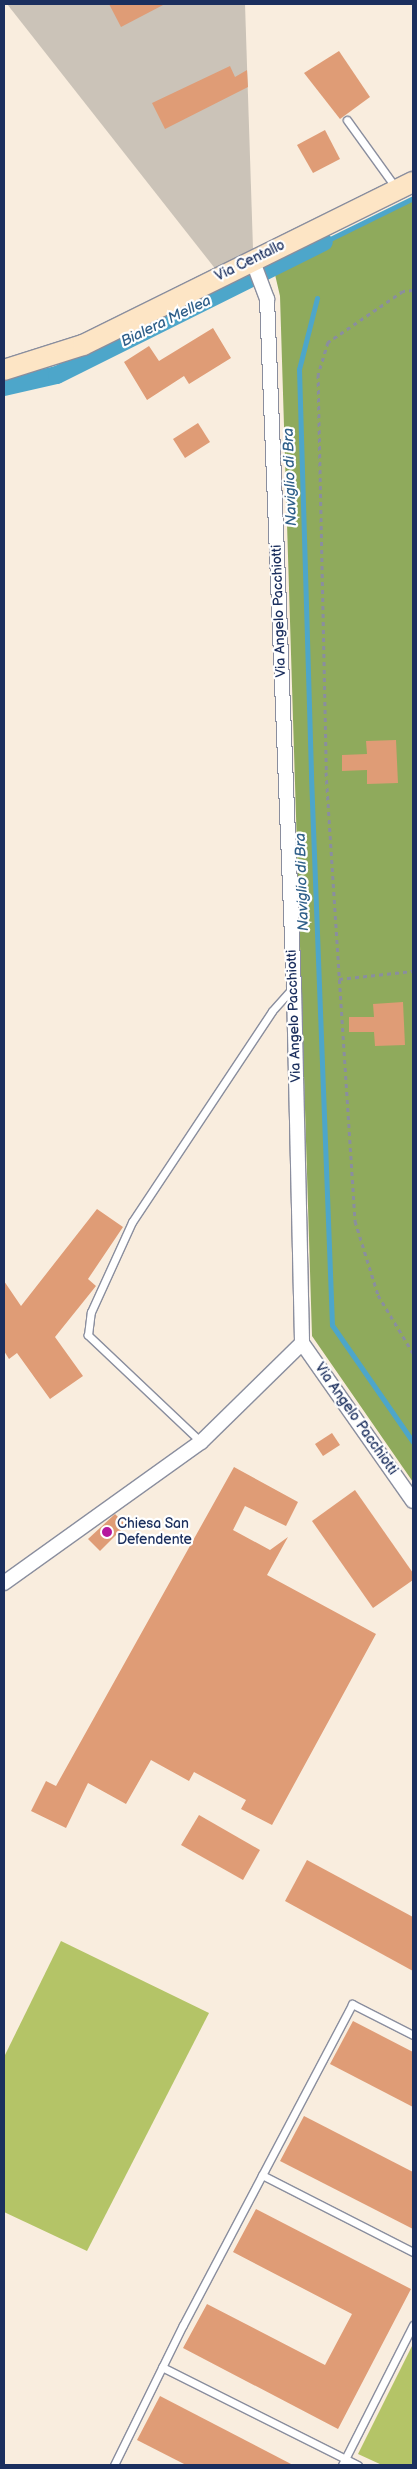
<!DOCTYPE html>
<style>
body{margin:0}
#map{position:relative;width:417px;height:2469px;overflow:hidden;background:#f9edde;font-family:"Balsamiq Sans",sans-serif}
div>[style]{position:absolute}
.industrial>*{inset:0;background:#cbc3b8}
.green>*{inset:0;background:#b4c467}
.forest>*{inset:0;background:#8faa5c}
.stream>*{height:5px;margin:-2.5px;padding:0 2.5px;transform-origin:2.5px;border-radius:2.5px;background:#4da6ca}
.canal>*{height:18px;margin:-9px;padding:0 9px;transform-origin:9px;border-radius:9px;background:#4da6ca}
.building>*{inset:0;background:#df9c76}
.path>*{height:3px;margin-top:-1.5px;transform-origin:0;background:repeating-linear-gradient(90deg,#8a8e9e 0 4px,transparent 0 8px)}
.roads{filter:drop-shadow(1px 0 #8a8e9e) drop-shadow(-1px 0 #8a8e9e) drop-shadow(0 1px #8a8e9e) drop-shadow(0 -1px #8a8e9e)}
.service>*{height:7px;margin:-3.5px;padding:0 3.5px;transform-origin:3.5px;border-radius:3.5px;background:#fff}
.minor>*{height:14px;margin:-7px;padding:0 7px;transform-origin:7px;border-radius:7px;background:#fff}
.secondary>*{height:20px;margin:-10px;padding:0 10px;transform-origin:10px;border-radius:10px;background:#fde5c5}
.dots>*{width:14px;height:14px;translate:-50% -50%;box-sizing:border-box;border:2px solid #fff;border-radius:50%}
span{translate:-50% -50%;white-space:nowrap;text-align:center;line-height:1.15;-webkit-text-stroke:4.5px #fff;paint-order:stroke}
.street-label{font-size:14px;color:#1b2f5e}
.poi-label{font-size:14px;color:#1b2f5e}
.left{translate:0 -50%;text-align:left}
.water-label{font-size:15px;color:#2f5f89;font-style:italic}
.frame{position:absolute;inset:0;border:5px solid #1b2f5e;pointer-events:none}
</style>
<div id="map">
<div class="industrial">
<i style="clip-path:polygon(7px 4px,245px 4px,253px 249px,217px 271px)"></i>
</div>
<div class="green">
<i style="clip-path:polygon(61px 1941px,209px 2013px,87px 2251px,4px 2212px,4px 2057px)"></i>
<i style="clip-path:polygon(413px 2344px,413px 2465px,382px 2465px,358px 2454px)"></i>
</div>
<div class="forest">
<i style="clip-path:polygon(413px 201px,413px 1482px,312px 1336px,280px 296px,273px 266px)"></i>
</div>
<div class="stream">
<i style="left:324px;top:242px;width:99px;rotate:-26.3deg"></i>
<i style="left:317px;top:298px;width:73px;rotate:104.2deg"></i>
<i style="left:299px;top:369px;width:407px;rotate:88.3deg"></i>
<i style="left:311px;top:776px;width:549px;rotate:87.81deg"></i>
<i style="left:332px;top:1325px;width:142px;rotate:55.3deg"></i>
</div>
<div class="canal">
<i style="left:4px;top:387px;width:54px;rotate:-12.8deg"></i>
<i style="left:57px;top:375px;width:298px;rotate:-26.5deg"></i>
</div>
<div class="building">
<i style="clip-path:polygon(109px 4px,165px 4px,121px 27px)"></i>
<i style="clip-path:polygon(339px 51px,370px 97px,340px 119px,304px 73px)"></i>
<i style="clip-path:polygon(230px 66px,235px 77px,247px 70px,248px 87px,165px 129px,152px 103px)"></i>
<i style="clip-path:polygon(325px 130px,340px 159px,313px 173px,297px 145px)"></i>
<i style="clip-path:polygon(213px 328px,231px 358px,189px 384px,184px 376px,147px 400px,124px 362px,149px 346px,159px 361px)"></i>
<i style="clip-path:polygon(198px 423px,210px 442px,185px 458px,173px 439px)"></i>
<i style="clip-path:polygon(396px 740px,398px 783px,367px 784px,367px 770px,342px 771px,342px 755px,367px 754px,366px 741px)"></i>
<i style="clip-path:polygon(403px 1002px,405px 1045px,375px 1046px,374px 1032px,349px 1032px,349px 1017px,374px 1017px,373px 1004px)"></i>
<i style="clip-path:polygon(97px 1209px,123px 1227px,88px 1279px,96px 1286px,55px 1337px,83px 1376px,50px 1399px,17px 1353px,9px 1359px,4px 1351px,4px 1281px,21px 1306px)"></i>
<i style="clip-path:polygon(332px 1433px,340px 1445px,323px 1456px,315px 1444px)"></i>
<i style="clip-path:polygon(234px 1467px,298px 1502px,286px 1526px,245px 1506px,233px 1530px,270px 1550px,288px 1537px,267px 1575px,376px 1634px,272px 1825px,241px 1809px,246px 1800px,194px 1772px,189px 1781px,151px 1760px,126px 1804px,88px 1783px,66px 1828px,31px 1811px,46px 1781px,56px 1786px)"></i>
<i style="clip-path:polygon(355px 1490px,413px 1573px,413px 1580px,373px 1608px,312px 1521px)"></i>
<i style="clip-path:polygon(115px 1514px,126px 1525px,100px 1551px,88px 1539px)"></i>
<i style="clip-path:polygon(199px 1815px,260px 1850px,243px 1880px,181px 1845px)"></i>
<i style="clip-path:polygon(307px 1860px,413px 1917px,413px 1971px,285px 1901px)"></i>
<i style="clip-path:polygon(353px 2021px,413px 2052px,413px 2107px,330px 2064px)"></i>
<i style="clip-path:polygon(304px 2116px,413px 2172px,413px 2229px,280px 2161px)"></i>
<i style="clip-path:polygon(256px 2209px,411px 2289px,338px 2429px,183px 2348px,207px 2304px,325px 2365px,352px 2314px,233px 2252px)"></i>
<i style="clip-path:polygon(160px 2396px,293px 2465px,186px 2465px,137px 2440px)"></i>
</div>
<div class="path">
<i style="left:413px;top:290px;width:10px;rotate:174deg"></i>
<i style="left:403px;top:291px;width:91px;rotate:145.8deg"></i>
<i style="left:328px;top:342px;width:34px;rotate:107deg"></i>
<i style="left:318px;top:374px;width:398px;rotate:88.8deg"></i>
<i style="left:326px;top:772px;width:450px;rotate:86.3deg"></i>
<i style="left:355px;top:1221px;width:77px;rotate:72.7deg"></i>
<i style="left:378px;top:1295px;width:68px;rotate:58.9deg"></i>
<i style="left:339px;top:979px;width:74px;rotate:-6.2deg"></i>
</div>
<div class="roads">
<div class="service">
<i style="left:347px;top:120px;width:84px;rotate:54.2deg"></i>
<i style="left:201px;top:1442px;width:156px;rotate:-136.6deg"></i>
<i style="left:88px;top:1335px;width:23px;rotate:-83deg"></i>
<i style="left:91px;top:1312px;width:99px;rotate:-65.5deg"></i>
<i style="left:132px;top:1222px;width:253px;rotate:-56.4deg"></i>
<i style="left:272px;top:1011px;width:31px;rotate:-48deg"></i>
<i style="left:262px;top:2175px;width:169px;rotate:27deg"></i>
<i style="left:162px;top:2367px;width:219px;rotate:26.6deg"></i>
<i style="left:114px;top:2465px;width:156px;rotate:-63.8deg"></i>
<i style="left:183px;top:2325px;width:363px;rotate:-62.2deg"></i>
<i style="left:352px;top:2004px;width:68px;rotate:26.9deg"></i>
<i style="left:342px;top:2465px;width:157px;rotate:-63.1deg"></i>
</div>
<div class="minor">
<i style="left:252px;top:259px;width:43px;rotate:69.4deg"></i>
<i style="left:267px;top:299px;width:690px;rotate:87.76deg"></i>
<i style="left:294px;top:988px;width:355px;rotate:88.7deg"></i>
<i style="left:302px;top:1343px;width:193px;rotate:54.9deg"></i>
<i style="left:4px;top:1583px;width:242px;rotate:-35.6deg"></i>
<i style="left:201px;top:1442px;width:141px;rotate:-44.4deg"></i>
</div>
<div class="secondary">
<i style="left:4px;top:370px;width:83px;rotate:-17.6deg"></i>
<i style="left:83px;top:345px;width:368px;rotate:-26.3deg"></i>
</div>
</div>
<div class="dots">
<i style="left:107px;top:1532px;background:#b5179e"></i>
</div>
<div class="street-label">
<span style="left:250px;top:261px;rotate:-26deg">Via Centallo</span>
<span style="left:279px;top:611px;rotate:-92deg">Via Angelo Pacchiotti</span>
<span style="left:294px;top:1016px;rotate:-92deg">Via Angelo Pacchiotti</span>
<span style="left:356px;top:1419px;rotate:55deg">Via Angelo Pacchiotti</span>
</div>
<div class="poi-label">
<span class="left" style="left:117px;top:1532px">Chiesa San<br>Defendente</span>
</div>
<div class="water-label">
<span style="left:166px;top:321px;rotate:-26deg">Bialera Mellea</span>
<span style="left:290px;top:477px;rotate:-92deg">Naviglio di Bra</span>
<span style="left:302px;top:882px;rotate:-92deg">Naviglio di Bra</span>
</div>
<div class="frame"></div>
</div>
